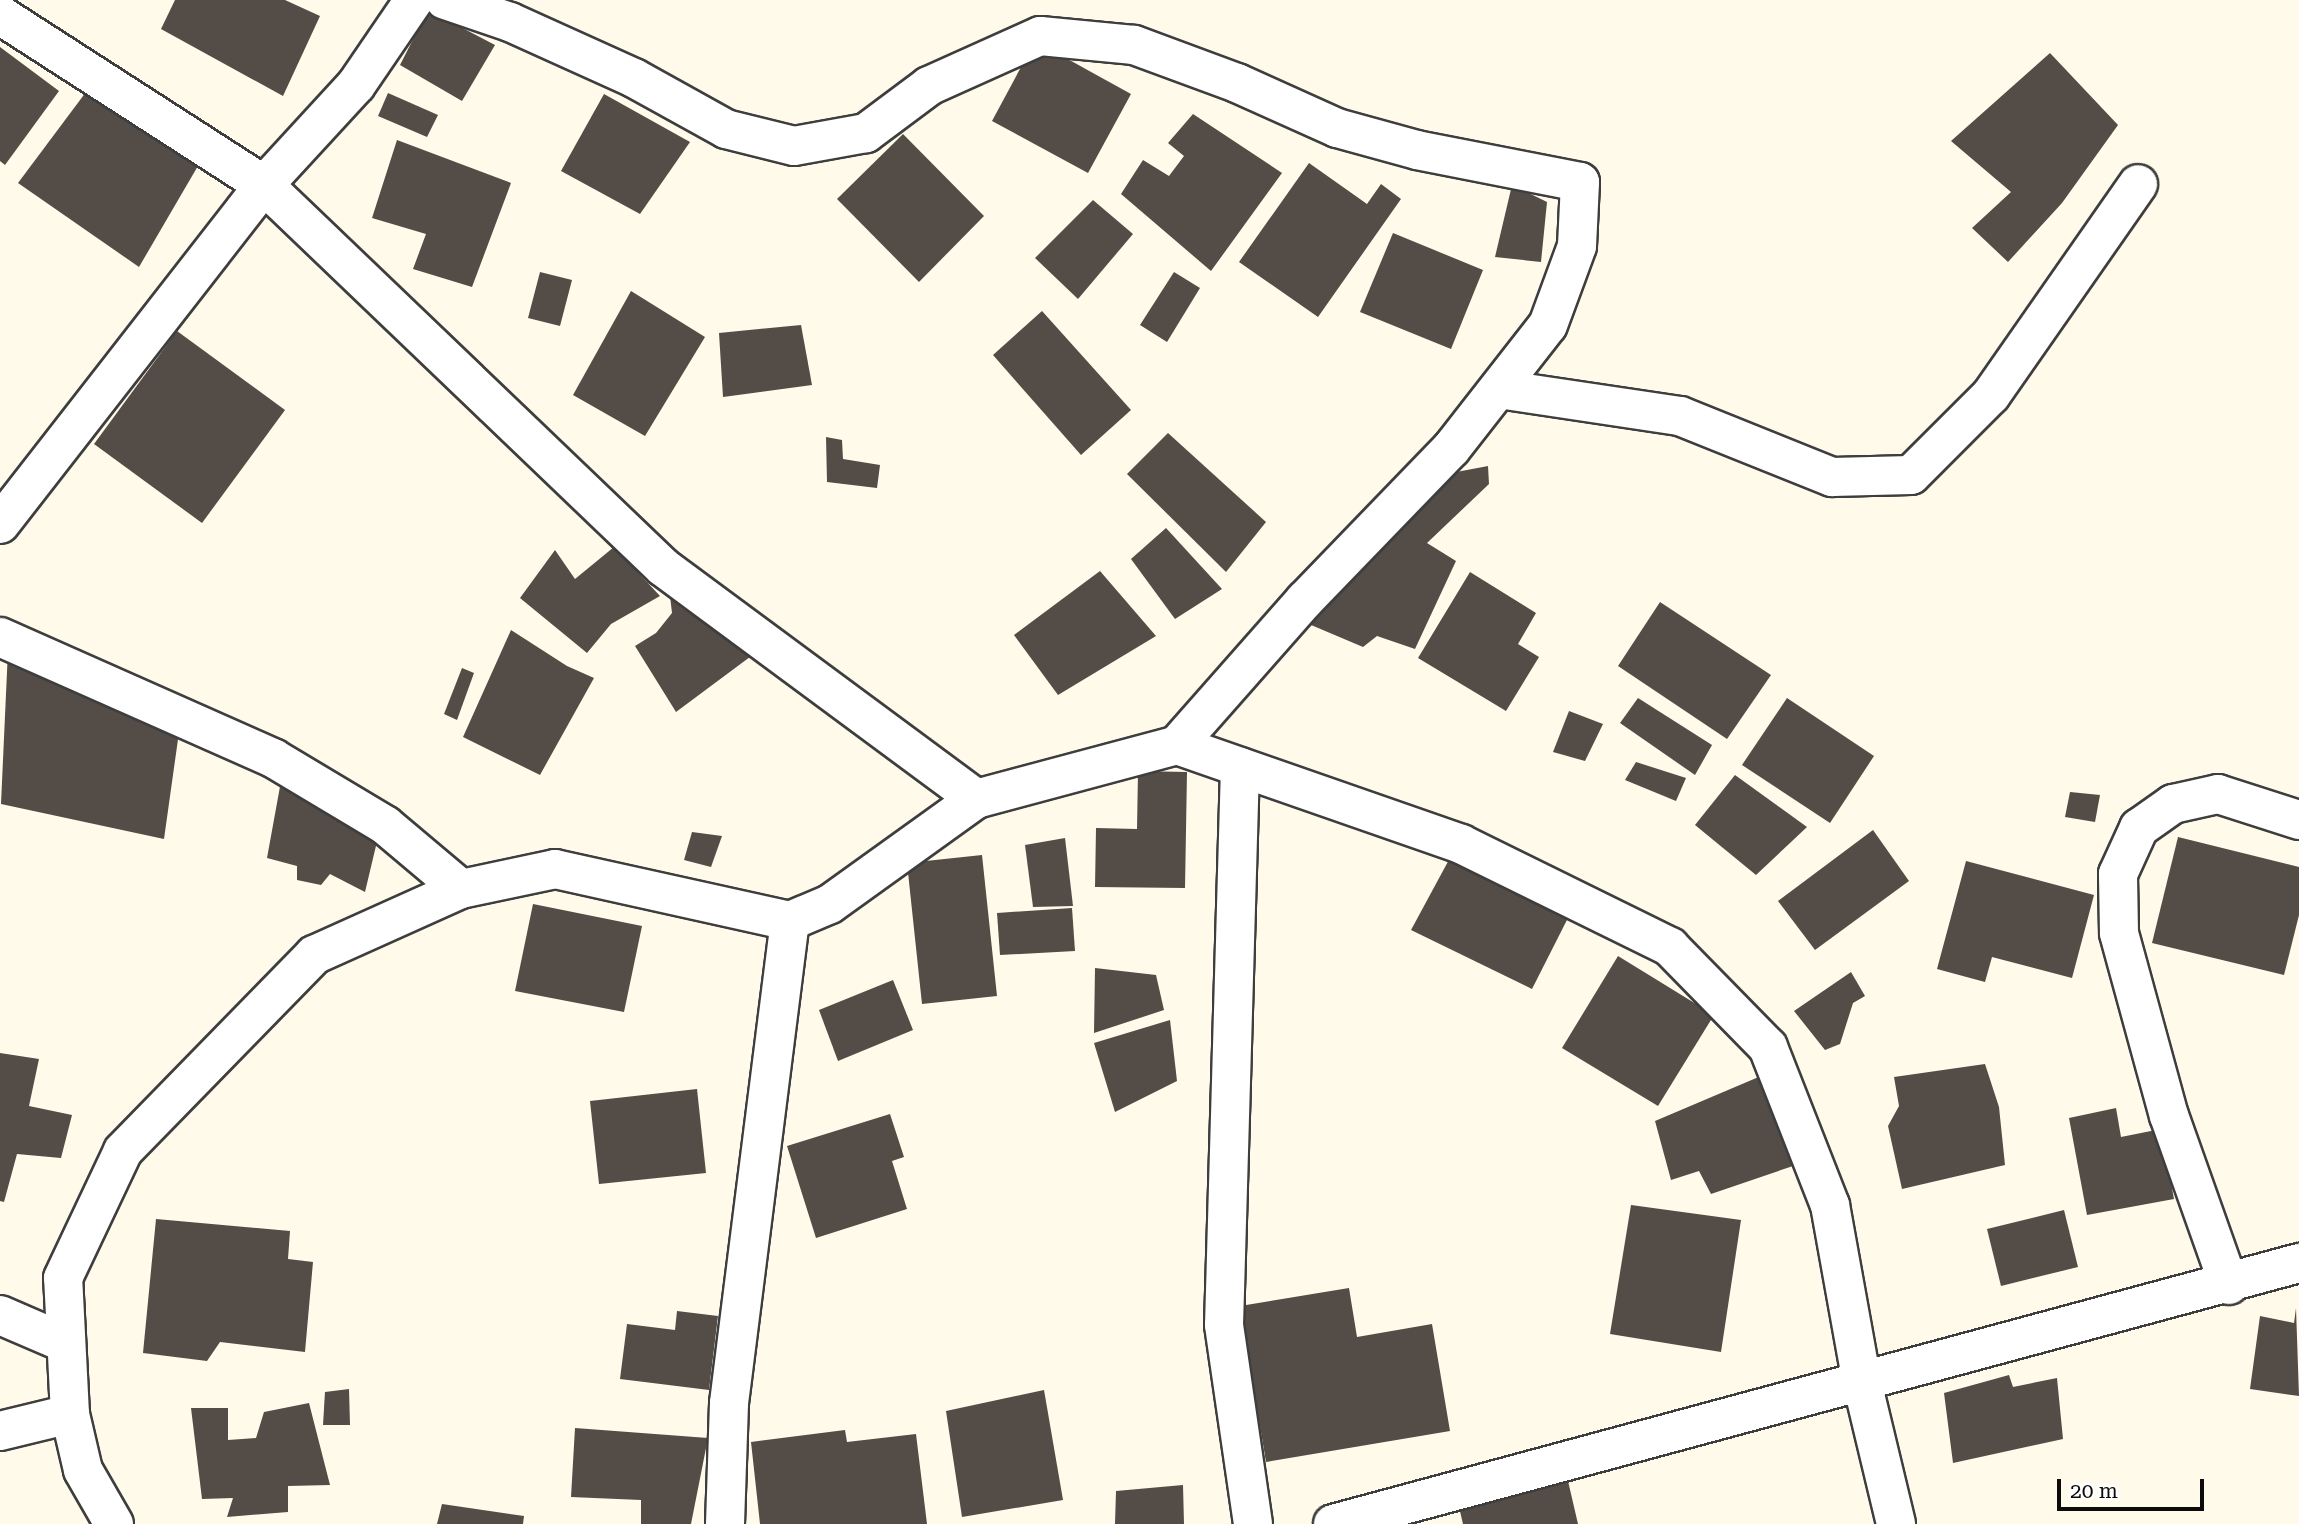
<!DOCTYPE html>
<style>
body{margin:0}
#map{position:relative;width:2299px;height:1524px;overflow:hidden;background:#fffae9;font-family:"Roboto Serif",serif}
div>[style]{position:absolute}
.building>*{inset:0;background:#544c47}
.roads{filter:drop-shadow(2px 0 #3e3e3e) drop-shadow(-2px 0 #3e3e3e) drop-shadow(0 2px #3e3e3e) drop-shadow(0 -2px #3e3e3e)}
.minor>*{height:38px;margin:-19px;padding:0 19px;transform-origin:19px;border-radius:19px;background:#fff}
span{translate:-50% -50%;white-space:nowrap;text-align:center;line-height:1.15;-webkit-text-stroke:7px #fff;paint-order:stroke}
.scale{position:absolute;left:2057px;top:1479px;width:147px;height:32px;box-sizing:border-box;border:4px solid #0b0b0b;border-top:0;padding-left:9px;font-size:21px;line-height:24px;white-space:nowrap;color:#0b0b0b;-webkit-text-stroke:5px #fff;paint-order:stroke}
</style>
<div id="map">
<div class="building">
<i style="clip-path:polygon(175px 0,285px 0,320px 16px,283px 96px,161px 29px)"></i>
<i style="clip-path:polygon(428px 10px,495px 45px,462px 101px,400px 65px)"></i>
<i style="clip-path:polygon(1035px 41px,1131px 94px,1088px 173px,992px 121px)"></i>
<i style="clip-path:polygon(0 47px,59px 91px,5px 165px,0 161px)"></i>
<i style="clip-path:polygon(2050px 53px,2118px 125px,2062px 203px,2008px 262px,1972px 228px,2011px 192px,1951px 141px)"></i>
<i style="clip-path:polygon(92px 84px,202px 159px,139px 267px,18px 183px)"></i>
<i style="clip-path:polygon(388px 93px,438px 115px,427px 137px,378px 116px)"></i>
<i style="clip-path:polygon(604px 94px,690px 142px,640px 214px,561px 171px)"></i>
<i style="clip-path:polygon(1193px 114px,1282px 173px,1211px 271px,1121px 194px,1143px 160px,1169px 176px,1184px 156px,1168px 143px)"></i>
<i style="clip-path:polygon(903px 134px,984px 216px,919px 282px,837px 199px)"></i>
<i style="clip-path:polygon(397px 140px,511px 183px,472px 287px,413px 269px,426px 234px,372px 218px)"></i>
<i style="clip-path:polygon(1309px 163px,1367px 204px,1381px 184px,1401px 199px,1318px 317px,1239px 262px)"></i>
<i style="clip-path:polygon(1512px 185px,1547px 202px,1541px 262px,1495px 257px)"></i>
<i style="clip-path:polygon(1093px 200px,1133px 234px,1078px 299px,1035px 258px)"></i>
<i style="clip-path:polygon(1393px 233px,1483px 270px,1451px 349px,1360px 312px)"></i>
<i style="clip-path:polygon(540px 272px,572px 280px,560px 326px,528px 318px)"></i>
<i style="clip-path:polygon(1174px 272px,1200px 288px,1167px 342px,1140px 325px)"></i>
<i style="clip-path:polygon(631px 291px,705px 337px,645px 436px,573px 395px)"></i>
<i style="clip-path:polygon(1042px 311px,1131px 410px,1081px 455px,993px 355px)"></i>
<i style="clip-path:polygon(801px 325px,812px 385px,723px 397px,719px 333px)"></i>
<i style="clip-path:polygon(177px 331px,285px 410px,202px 523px,94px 444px)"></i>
<i style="clip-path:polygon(1168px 433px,1266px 522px,1226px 572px,1127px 474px)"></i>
<i style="clip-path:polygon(826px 437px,842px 440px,843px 459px,880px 465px,877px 488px,827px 482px)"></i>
<i style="clip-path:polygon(1488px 466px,1489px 484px,1427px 543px,1456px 561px,1415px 649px,1377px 636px,1363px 647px,1304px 622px,1430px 477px)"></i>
<i style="clip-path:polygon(1166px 528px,1222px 589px,1175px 619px,1131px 559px)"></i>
<i style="clip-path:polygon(614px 547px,660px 596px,611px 624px,587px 653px,520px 598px,555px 550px,575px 579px)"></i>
<i style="clip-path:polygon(1100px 571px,1156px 636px,1058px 695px,1014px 635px)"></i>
<i style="clip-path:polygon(1470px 572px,1536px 613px,1518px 644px,1539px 657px,1506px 711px,1418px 658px)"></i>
<i style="clip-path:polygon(681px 584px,762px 648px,676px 712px,635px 646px,656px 633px,672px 613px,670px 596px)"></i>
<i style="clip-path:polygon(1660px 602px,1771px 675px,1727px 739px,1618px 666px)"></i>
<i style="clip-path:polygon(511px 630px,567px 666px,594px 678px,540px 775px,463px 737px)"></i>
<i style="clip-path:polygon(8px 650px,180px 725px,164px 839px,1px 804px)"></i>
<i style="clip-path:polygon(462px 668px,474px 673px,457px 720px,444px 714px)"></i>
<i style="clip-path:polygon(1638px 698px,1712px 745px,1695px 775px,1620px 723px)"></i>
<i style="clip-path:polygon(1787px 698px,1874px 756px,1830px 823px,1742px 765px)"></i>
<i style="clip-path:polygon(1569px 711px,1603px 724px,1585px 761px,1553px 752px)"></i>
<i style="clip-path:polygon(1636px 762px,1686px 778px,1676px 801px,1625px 780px)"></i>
<i style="clip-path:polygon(283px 770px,380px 829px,365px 892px,330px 874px,321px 885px,297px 880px,297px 866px,267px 858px)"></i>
<i style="clip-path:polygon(1138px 771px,1187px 772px,1185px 888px,1095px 887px,1096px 828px,1137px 829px)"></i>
<i style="clip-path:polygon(1735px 775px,1807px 827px,1756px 875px,1695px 825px)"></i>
<i style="clip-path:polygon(2070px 792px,2100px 795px,2095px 822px,2065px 817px)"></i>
<i style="clip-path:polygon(1873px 830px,1909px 881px,1815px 950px,1778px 901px)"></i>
<i style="clip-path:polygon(692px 832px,722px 836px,711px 867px,684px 860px)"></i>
<i style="clip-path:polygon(2178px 837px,2299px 867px,2299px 915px,2284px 975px,2152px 943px)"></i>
<i style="clip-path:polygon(1065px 838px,1073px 906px,1033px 907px,1025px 845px)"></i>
<i style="clip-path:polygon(982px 855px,997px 996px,922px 1004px,907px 863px)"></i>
<i style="clip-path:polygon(1451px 856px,1572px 910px,1532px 989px,1411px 930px)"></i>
<i style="clip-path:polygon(1966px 861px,2094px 895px,2072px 978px,1992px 957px,1985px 982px,1937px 969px)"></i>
<i style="clip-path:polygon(533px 904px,642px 926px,624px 1012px,515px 991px)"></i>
<i style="clip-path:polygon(1072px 908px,1075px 951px,1000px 955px,997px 913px)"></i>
<i style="clip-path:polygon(1618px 956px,1714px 1015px,1658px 1106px,1562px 1048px)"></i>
<i style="clip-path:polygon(1095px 968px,1156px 975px,1164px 1010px,1094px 1033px)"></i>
<i style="clip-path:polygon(1851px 972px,1865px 996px,1853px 1003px,1840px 1044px,1825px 1050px,1794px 1011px)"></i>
<i style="clip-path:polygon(893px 980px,913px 1030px,838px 1061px,819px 1010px)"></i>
<i style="clip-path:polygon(1170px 1020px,1177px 1081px,1115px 1112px,1094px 1043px)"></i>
<i style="clip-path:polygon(0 1053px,39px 1059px,29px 1106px,72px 1115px,61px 1158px,17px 1154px,4px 1202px,0 1201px)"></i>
<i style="clip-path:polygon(1985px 1064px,1999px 1107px,2005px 1165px,1902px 1189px,1888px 1126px,1899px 1106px,1894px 1077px)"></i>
<i style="clip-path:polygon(1761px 1076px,1793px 1166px,1711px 1194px,1699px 1171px,1671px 1180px,1655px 1121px)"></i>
<i style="clip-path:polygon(697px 1089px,706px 1173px,599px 1184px,590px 1101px)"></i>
<i style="clip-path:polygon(2116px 1108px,2121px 1137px,2161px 1129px,2174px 1199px,2087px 1215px,2069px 1118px)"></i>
<i style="clip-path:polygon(890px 1114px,904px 1157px,892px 1161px,907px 1209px,816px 1238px,787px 1146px)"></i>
<i style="clip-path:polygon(1631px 1205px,1741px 1220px,1721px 1352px,1610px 1334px)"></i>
<i style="clip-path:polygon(2064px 1210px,2078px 1267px,2001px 1286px,1987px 1229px)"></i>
<i style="clip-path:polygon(156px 1219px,290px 1231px,288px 1259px,313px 1262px,305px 1352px,220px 1342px,207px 1361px,143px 1353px)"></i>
<i style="clip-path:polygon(1349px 1288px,1357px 1337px,1432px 1324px,1450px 1431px,1266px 1462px,1240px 1306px)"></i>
<i style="clip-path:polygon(2296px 1308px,2299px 1396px,2250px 1389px,2260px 1316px,2294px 1323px)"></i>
<i style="clip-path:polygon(677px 1311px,718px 1316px,709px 1390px,620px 1379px,627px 1324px,675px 1330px)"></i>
<i style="clip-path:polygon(2009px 1375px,2013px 1387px,2057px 1378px,2063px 1439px,1953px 1463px,1944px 1393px)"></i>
<i style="clip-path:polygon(349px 1389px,350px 1425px,323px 1425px,325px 1392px)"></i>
<i style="clip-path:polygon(1044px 1390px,1063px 1500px,962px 1517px,946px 1411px)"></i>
<i style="clip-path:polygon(309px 1403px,330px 1485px,288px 1486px,288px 1512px,227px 1517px,233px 1498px,202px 1499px,191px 1408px,228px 1408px,228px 1440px,256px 1438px,264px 1412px)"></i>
<i style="clip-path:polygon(575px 1428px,708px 1438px,691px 1524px,641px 1524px,641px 1500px,571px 1497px)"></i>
<i style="clip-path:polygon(845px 1430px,847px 1442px,916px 1434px,927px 1524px,760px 1524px,751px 1442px)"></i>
<i style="clip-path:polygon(1568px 1481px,1578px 1524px,1463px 1524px,1459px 1507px)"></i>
<i style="clip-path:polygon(1183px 1485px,1184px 1524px,1115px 1524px,1116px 1491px)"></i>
<i style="clip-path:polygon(442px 1504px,524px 1516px,523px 1524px,437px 1524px)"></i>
</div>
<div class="roads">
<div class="minor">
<i style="left:0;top:15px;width:314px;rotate:32.8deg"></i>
<i style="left:264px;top:185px;width:552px;rotate:43.75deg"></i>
<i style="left:663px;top:567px;width:390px;rotate:36.5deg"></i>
<i style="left:1499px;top:389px;width:183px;rotate:8.5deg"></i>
<i style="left:1680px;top:416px;width:164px;rotate:21.9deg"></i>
<i style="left:1832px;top:477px;width:79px;rotate:-1.5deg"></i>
<i style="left:1911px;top:475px;width:113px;rotate:-45deg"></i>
<i style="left:1991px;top:395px;width:257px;rotate:-55.1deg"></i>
<i style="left:0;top:524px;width:430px;rotate:-52.1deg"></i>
<i style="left:264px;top:185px;width:136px;rotate:-47.4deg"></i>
<i style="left:356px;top:85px;width:103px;rotate:-55.7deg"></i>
<i style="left:0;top:637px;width:299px;rotate:23.9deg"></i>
<i style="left:273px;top:758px;width:131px;rotate:30.9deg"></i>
<i style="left:385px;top:825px;width:99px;rotate:40.1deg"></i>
<i style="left:1177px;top:745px;width:301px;rotate:19.2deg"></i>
<i style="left:1461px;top:844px;width:233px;rotate:26.2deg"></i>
<i style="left:1670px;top:947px;width:140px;rotate:45.6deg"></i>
<i style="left:1768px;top:1047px;width:170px;rotate:68.6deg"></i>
<i style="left:1830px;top:1205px;width:180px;rotate:79.8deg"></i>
<i style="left:1862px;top:1382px;width:146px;rotate:76.5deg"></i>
<i style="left:1240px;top:767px;width:558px;rotate:91.64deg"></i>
<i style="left:1224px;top:1325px;width:201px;rotate:81.7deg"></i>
<i style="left:2229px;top:1285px;width:179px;rotate:-109.5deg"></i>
<i style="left:2169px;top:1116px;width:190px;rotate:-105.3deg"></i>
<i style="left:2119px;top:933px;width:59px;rotate:-91deg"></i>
<i style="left:2118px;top:874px;width:51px;rotate:-65.5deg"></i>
<i style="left:2139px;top:828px;width:42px;rotate:-35.2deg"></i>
<i style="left:2173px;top:804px;width:46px;rotate:-12.5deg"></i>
<i style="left:2218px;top:794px;width:85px;rotate:17.8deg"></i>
<i style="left:0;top:1315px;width:71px;rotate:23.3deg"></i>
<i style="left:0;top:1431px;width:72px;rotate:-13.7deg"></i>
<i style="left:114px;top:1524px;width:62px;rotate:-119.9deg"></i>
<i style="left:83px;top:1470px;width:57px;rotate:-103.1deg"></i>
<i style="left:70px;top:1414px;width:136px;rotate:-92.9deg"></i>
<i style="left:63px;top:1278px;width:140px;rotate:-64.7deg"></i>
<i style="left:123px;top:1151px;width:274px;rotate:-45.7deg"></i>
<i style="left:314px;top:955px;width:161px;rotate:-24.2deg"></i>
<i style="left:461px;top:889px;width:96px;rotate:-12deg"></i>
<i style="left:555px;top:869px;width:241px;rotate:12.5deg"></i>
<i style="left:790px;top:921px;width:43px;rotate:-23deg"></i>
<i style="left:830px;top:904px;width:180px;rotate:-35.7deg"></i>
<i style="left:976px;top:799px;width:208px;rotate:-15deg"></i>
<i style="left:1177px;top:745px;width:193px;rotate:-48.6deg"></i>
<i style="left:1305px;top:600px;width:210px;rotate:-46deg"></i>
<i style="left:1451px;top:449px;width:157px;rotate:-52deg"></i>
<i style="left:1548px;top:325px;width:84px;rotate:-69.8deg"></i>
<i style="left:1577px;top:246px;width:64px;rotate:-87.3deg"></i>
<i style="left:1580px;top:182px;width:166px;rotate:-168.9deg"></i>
<i style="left:1417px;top:150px;width:83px;rotate:-164.6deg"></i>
<i style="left:1337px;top:128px;width:110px;rotate:-155.8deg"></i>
<i style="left:1237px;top:83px;width:110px;rotate:-159.7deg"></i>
<i style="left:1134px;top:45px;width:94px;rotate:-174.5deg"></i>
<i style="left:1040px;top:36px;width:122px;rotate:155.8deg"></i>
<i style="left:929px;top:86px;width:79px;rotate:143.3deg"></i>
<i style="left:866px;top:133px;width:73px;rotate:169.8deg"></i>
<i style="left:794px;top:146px;width:70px;rotate:-166deg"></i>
<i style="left:726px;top:129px;width:105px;rotate:-151deg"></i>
<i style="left:634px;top:78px;width:136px;rotate:-155.7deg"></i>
<i style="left:510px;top:22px;width:69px;rotate:-161.3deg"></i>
<i style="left:725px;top:1524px;width:121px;rotate:-88.1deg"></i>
<i style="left:729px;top:1403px;width:486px;rotate:-82.8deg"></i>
<i style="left:1333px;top:1524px;width:1001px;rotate:-15.12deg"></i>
</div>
</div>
<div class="scale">20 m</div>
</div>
